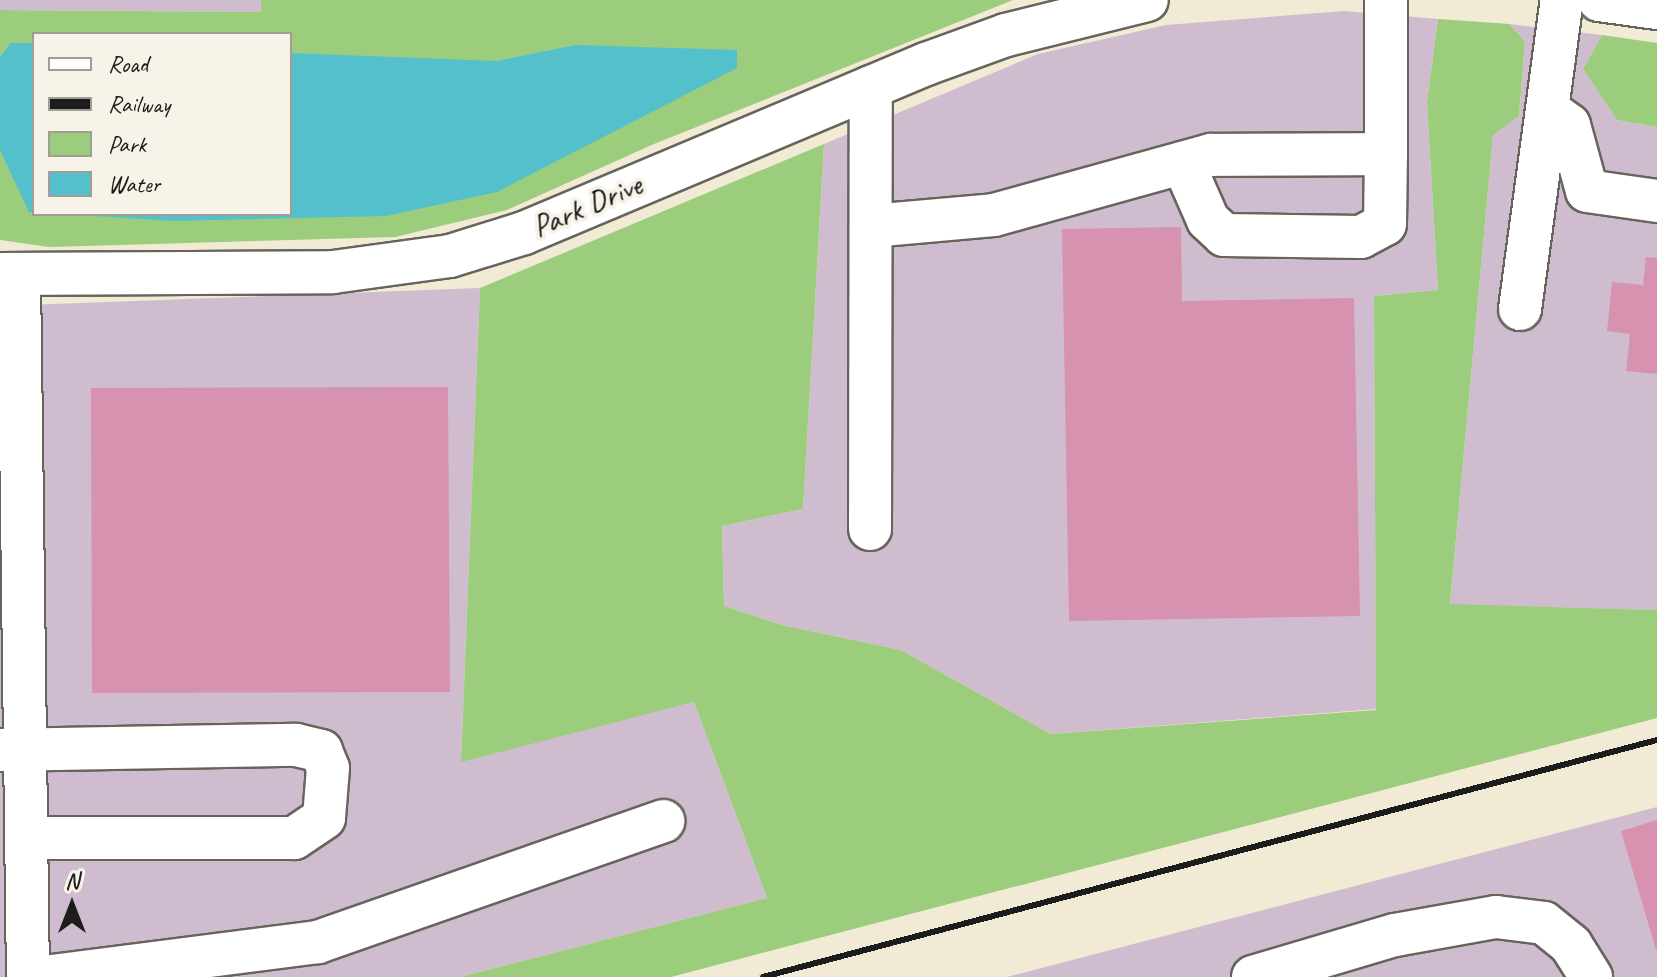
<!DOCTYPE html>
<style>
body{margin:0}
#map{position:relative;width:1657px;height:977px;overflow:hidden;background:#f1ead4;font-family:Caveat,sans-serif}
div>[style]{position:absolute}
.industrial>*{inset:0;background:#cfbdcf}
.green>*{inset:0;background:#9bcd7d}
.water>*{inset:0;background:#53c0cc}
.building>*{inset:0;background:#d792b0}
.roads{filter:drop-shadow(2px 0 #67645c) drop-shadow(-2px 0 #67645c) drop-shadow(0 2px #67645c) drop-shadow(0 -2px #67645c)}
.minor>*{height:42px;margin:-21px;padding:0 21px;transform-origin:21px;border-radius:21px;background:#fff}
.rail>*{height:6px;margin:-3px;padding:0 3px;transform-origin:3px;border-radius:3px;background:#1c1c1c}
span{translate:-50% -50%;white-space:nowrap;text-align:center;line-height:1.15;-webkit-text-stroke:8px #f7f3e8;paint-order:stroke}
.street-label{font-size:32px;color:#1c1c1c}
.legend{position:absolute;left:32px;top:32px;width:260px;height:184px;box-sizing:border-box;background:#f7f3e8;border:2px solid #9f9d96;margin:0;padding:10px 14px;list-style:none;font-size:24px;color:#1c1c1c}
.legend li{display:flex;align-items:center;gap:16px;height:40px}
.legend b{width:40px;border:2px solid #9f9d96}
.north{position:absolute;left:32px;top:865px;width:80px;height:80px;-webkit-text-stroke:6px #f7f3e8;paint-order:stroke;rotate:0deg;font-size:22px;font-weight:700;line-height:32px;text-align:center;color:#1c1c1c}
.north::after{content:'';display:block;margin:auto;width:28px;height:36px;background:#1c1c1c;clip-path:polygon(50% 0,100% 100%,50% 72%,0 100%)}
</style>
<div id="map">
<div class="industrial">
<i style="clip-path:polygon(0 0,261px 0,261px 12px,0 10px)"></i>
<i style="clip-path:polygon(1344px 11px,1438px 19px,1427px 102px,1438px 290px,1374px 296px,1376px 709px,1051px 734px,901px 650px,782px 625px,724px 606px,722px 526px,803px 509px,824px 144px,1038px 54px,1166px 25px)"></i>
<i style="clip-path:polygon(1509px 24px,1602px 35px,1583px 69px,1617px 120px,1657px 127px,1657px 610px,1450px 605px,1493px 134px,1519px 116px,1525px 41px)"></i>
<i style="clip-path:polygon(480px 288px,461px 761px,694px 702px,767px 898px,460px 977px,0 977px,0 306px)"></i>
<i style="clip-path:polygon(1657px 807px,1657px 977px,1007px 977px)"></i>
</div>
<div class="green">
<i style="clip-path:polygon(evenodd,261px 0,1013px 0,654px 144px,507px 210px,395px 237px,49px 247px,0 240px,0 10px,261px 12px,261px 0,34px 34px,290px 34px,290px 214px,34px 214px,34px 34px)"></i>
<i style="clip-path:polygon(1438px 19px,1509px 24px,1525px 41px,1519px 116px,1493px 135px,1450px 604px,1657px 610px,1657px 718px,671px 977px,460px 977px,767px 898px,694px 702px,461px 762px,480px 288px,824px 144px,803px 509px,722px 526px,724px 606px,782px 625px,901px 650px,1051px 734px,1376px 710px,1374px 296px,1438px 290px,1427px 102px)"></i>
<i style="clip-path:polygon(1602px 35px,1657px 43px,1657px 127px,1617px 120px,1583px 69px)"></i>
</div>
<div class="water">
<i style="clip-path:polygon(11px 43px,34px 43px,34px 212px,29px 212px,0 150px,0 57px)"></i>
<i style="clip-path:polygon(576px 45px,737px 50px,737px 68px,497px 192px,386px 216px,174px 221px,62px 214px,290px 214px,290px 53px,497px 61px)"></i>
</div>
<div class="building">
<i style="clip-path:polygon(1181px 227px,1182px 301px,1354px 298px,1360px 616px,1069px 621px,1062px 229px)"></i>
<i style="clip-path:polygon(1646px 257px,1657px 258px,1657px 374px,1626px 371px,1630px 334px,1607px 331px,1612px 282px,1643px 285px)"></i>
<i style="clip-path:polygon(448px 387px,450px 692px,92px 693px,91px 388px)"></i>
<i style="clip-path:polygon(1657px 820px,1657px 950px,1656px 950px,1621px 831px)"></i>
</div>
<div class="roads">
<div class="minor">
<i style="left:1599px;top:0;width:59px;rotate:7.9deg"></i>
<i style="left:1547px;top:109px;width:27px;rotate:36deg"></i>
<i style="left:1569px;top:125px;width:68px;rotate:74.7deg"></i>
<i style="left:1587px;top:191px;width:71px;rotate:8.1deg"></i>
<i style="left:1183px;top:163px;width:62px;rotate:66.3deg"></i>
<i style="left:1208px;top:220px;width:22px;rotate:43deg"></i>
<i style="left:1224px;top:235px;width:137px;rotate:0.8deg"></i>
<i style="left:1361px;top:237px;width:27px;rotate:-28deg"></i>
<i style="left:1385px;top:224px;width:70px;rotate:-89.2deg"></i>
<i style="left:871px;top:226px;width:123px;rotate:-5.1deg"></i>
<i style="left:994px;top:215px;width:225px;rotate:-15.5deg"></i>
<i style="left:1211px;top:155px;width:175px;rotate:-0.3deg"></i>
<i style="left:1386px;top:154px;width:154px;rotate:-90deg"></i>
<i style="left:0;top:274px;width:333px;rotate:-0.3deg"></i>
<i style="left:333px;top:272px;width:118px;rotate:-7.8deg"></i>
<i style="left:450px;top:256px;width:77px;rotate:-17.3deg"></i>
<i style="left:524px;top:233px;width:436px;rotate:-22.8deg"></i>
<i style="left:926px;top:64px;width:85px;rotate:-19.9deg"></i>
<i style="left:1006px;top:35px;width:145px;rotate:-13.9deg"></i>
<i style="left:19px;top:274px;width:703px;rotate:89.27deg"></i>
<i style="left:1520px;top:309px;width:312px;rotate:-82.3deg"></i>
<i style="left:870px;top:529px;width:442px;rotate:-89.9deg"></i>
<i style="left:0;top:750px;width:296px;rotate:-1deg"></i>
<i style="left:296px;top:745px;width:26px;rotate:13deg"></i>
<i style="left:321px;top:751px;width:18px;rotate:68deg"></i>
<i style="left:328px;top:768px;width:50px;rotate:94.6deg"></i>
<i style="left:324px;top:818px;width:36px;rotate:146deg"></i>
<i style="left:294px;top:838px;width:268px;rotate:180deg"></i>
<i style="left:45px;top:977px;width:275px;rotate:-7.3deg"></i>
<i style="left:318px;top:942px;width:366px;rotate:-19.3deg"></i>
<i style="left:1253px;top:977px;width:148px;rotate:-16.5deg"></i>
<i style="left:1395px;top:935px;width:103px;rotate:-10.1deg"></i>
<i style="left:1496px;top:917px;width:48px;rotate:7.1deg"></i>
<i style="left:1544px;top:923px;width:35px;rotate:39deg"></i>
<i style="left:1571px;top:945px;width:38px;rotate:58deg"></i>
</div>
</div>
<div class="rail">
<i style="left:763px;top:977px;width:925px;rotate:-14.85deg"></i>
</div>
<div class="street-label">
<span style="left:587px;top:206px;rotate:-23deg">Park Drive</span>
</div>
<ul class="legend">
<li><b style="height:10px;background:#fff"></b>Road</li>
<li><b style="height:10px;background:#1c1c1c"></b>Railway</li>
<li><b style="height:22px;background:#9bcd7d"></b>Park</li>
<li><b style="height:22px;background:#53c0cc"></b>Water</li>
</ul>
<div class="north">N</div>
</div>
